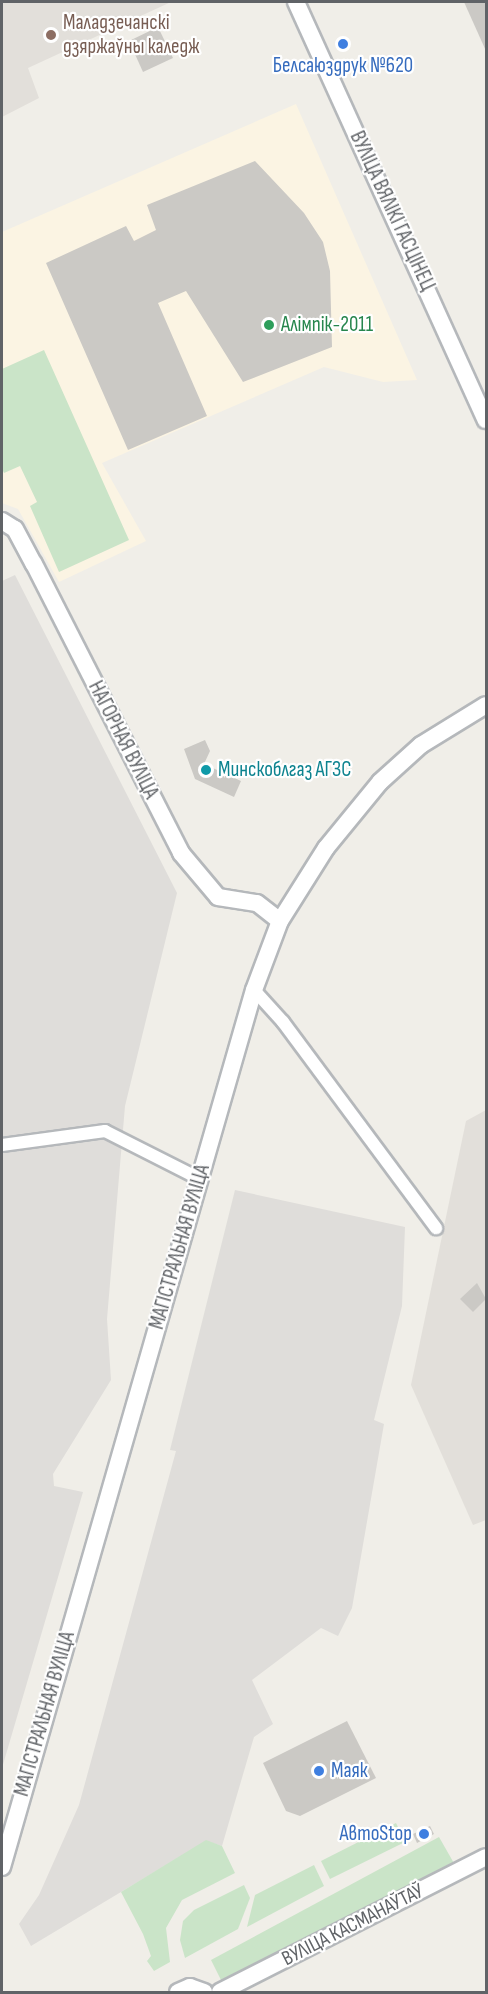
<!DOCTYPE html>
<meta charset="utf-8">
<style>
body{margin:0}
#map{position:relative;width:488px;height:1994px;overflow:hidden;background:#f0eee8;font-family:"Sofia Sans Condensed",sans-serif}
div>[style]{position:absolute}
.commercial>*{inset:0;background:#fbf4e3}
.industrial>*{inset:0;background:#dfddda}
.education>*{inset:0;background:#e2dfda}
.green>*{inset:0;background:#cae4c8}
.building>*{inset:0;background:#cbc9c5}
.roads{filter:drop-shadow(2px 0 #b5b8bb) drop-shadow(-2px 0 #b5b8bb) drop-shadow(0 2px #b5b8bb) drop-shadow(0 -2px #b5b8bb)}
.street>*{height:12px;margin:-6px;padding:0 6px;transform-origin:6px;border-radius:6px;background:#fff}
.secondary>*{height:16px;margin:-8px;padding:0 8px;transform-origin:8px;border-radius:8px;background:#fff}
.dots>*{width:16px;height:16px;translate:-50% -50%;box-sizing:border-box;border:3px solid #fff;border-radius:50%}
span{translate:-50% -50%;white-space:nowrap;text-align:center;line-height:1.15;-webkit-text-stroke:4.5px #fff;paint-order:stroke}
.education-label{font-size:21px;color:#785e54}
.left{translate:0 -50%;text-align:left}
.shop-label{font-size:21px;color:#366cbe}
.right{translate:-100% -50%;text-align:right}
.street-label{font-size:21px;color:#606367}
.leisure-label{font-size:21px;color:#27864d}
.culture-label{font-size:21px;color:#0d838f}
.frame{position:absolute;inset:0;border:3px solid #606367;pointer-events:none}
</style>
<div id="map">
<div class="commercial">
<i style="clip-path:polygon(296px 104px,417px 380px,383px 382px,324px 367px,102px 463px,146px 541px,59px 582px,18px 509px,2px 503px,2px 232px)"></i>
</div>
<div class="industrial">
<i style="clip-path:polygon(15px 575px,177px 893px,125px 1106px,107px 1319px,111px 1380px,53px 1474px,54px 1486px,83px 1492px,2px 1768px,2px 581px)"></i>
<i style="clip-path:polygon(235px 1190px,405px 1227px,402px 1306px,374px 1420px,384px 1424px,352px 1608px,338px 1636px,321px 1628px,252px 1680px,273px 1724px,254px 1737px,222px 1846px,206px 1841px,31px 1946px,19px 1924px,39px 1895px,79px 1805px,176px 1451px,170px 1450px)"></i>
</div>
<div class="education">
<i style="clip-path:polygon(2px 2px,171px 2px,28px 68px,39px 98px,2px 117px)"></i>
<i style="clip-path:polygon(486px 1110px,486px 1520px,473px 1525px,411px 1385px,466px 1121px)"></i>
</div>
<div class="green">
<i style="clip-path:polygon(44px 350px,129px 540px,59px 572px,30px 506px,37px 502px,20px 466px,4px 473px,2px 469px,2px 369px)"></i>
<i style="clip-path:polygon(396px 1823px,405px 1842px,330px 1879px,321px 1861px)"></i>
<i style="clip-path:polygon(439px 1837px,455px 1865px,222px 1982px,211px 1960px)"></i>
<i style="clip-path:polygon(206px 1840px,222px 1846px,235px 1873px,182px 1900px,166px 1928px,170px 1962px,154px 1971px,147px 1961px,151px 1956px,143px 1934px,121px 1892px)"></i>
<i style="clip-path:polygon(314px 1865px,324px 1886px,247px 1927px,255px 1895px)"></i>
<i style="clip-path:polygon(244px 1885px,250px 1898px,238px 1929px,185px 1958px,180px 1940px,183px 1921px,194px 1910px)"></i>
</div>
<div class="building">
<i style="clip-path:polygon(464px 2px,486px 2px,486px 51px)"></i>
<i style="clip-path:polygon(158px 27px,173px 58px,143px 72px,129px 41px)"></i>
<i style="clip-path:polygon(255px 161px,304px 213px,323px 242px,330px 271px,332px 347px,243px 382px,186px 291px,158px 303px,207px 416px,128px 450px,46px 263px,126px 226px,134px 241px,156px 230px,147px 205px)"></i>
<i style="clip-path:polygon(205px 740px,210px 751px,204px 764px,241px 781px,234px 797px,195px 779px,184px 749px)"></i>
<i style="clip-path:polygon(477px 1283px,486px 1299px,473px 1312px,460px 1299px)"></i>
<i style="clip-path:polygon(347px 1721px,376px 1778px,300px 1816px,286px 1811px,263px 1763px)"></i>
<i style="clip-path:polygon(430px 1826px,434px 1834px,417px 1843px,413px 1834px)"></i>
</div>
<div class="roads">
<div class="street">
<i style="left:254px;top:990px;width:43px;rotate:47.8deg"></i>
<i style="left:283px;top:1022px;width:257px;rotate:53.4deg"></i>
<i style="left:2px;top:1145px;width:104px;rotate:-7.7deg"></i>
<i style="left:105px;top:1131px;width:106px;rotate:26.8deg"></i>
</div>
<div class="secondary">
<i style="left:296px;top:2px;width:459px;rotate:65.6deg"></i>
<i style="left:2px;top:521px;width:15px;rotate:32deg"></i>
<i style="left:15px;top:529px;width:40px;rotate:62deg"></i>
<i style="left:34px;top:564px;width:324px;rotate:63deg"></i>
<i style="left:181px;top:853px;width:57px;rotate:49.9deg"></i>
<i style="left:218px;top:897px;width:39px;rotate:9deg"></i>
<i style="left:257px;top:903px;width:29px;rotate:38deg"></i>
<i style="left:2px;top:1867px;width:912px;rotate:-73.97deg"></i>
<i style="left:254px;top:990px;width:74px;rotate:-69.4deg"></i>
<i style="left:280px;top:921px;width:86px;rotate:-57.8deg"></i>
<i style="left:326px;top:848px;width:85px;rotate:-50.7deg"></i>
<i style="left:380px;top:782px;width:55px;rotate:-42.1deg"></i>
<i style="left:421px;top:745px;width:76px;rotate:-31.6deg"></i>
<i style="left:178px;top:1992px;width:13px;rotate:-23deg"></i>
<i style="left:190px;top:1987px;width:15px;rotate:20deg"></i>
<i style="left:220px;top:1992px;width:298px;rotate:-26.9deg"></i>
</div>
</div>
<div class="dots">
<i style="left:51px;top:35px;background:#8d6e63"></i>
<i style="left:343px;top:44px;background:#3f7fe0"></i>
<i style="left:269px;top:325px;background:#2e9e5b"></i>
<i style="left:206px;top:770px;background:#0f9aa8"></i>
<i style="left:319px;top:1771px;background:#3f7fe0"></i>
<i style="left:424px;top:1834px;background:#3f7fe0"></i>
</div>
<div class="education-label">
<span class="left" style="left:63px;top:35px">Маладзечанскі<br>дзяржаўны каледж</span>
</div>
<div class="shop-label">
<span style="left:343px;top:66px">Белсаюздрук №620</span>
<span class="left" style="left:331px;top:1771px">Маяк</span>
<span class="right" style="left:412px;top:1834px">АвтоStop</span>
</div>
<div class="street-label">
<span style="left:392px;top:211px;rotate:65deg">ВУЛІЦА ВЯЛІКІ ГАСЦІНЕЦ</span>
<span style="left:123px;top:740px;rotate:63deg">НАГОРНАЯ ВУЛІЦА</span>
<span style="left:180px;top:1247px;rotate:-74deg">МАГІСТРАЛЬНАЯ ВУЛІЦА</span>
<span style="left:45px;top:1714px;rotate:-74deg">МАГІСТРАЛЬНАЯ ВУЛІЦА</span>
<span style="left:353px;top:1925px;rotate:-27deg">ВУЛІЦА КАСМАНАЎТАЎ</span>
</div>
<div class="leisure-label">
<span class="left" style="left:281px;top:325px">Алімпік-2011</span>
</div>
<div class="culture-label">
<span class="left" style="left:218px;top:770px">Минскоблгаз АГЗС</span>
</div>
<div class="frame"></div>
</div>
